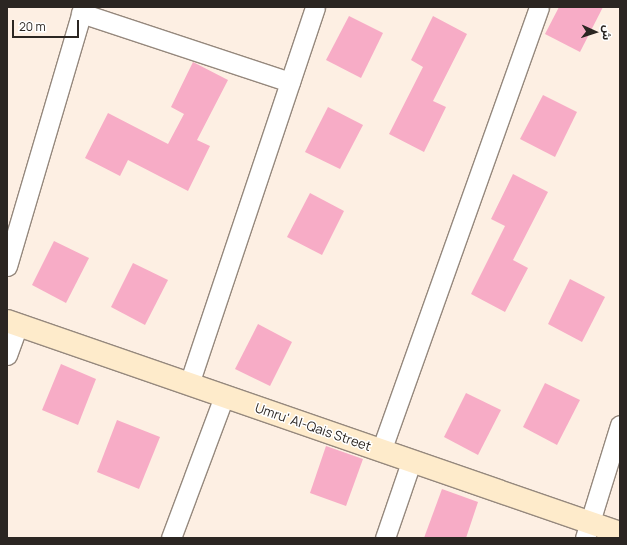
<!DOCTYPE html>
<meta charset="utf-8">
<style>
body{margin:0}
#map{position:relative;width:627px;height:545px;overflow:hidden;background:#fdefe3;font-family:Manrope,"Noto Sans Arabic",sans-serif}
div>[style]{position:absolute}
.building>*{inset:0;background:#f7acc6}
.roads{filter:drop-shadow(1px 0 #95887d) drop-shadow(-1px 0 #95887d) drop-shadow(0 1px #95887d) drop-shadow(0 -1px #95887d)}
.street>*{height:19px;margin:-9.5px;padding:0 9.5px;transform-origin:9.5px;border-radius:9.5px;background:#fff}
.secondary>*{height:22px;margin:-11px;padding:0 11px;transform-origin:11px;border-radius:11px;background:#feebcb}
span{translate:-50% -50%;white-space:nowrap;text-align:center;line-height:1.15;-webkit-text-stroke:3px #fff;paint-order:stroke}
.street-label{font-size:13px;color:#2b2622}
.frame{position:absolute;inset:0;border:8px solid #2b2622;pointer-events:none}
.north{position:absolute;left:575px;top:12px;width:40px;height:40px;-webkit-text-stroke:3px #fff;paint-order:stroke;rotate:93deg;font-size:11px;font-weight:700;line-height:16px;text-align:center;color:#2b2622}
.north::after{content:'';display:block;margin:auto;width:14px;height:18px;background:#2b2622;clip-path:polygon(50% 0,100% 100%,50% 72%,0 100%)}
.scale{position:absolute;left:12px;top:20px;width:67px;height:18px;box-sizing:border-box;border:2px solid #2b2622;border-top:0;padding-left:5px;font-size:12px;line-height:14px;white-space:nowrap;color:#2b2622;-webkit-text-stroke:3px #fff;paint-order:stroke}
</style>
<div id="map">
<div class="building">
<i style="clip-path:polygon(559px 7px,603px 7px,580px 52px,545px 34px)"></i>
<i style="clip-path:polygon(349px 16px,383px 33px,361px 78px,326px 60px)"></i>
<i style="clip-path:polygon(433px 16px,467px 34px,433px 101px,446px 107px,424px 152px,389px 134px,423px 67px,411px 60px)"></i>
<i style="clip-path:polygon(193px 62px,228px 80px,197px 140px,210px 146px,188px 191px,128px 160px,120px 176px,85px 158px,108px 113px,168px 144px,184px 114px,171px 107px)"></i>
<i style="clip-path:polygon(543px 95px,577px 112px,555px 157px,520px 139px)"></i>
<i style="clip-path:polygon(328px 107px,363px 125px,340px 169px,305px 152px)"></i>
<i style="clip-path:polygon(513px 174px,548px 192px,513px 260px,528px 268px,505px 312px,471px 294px,505px 226px,491px 219px)"></i>
<i style="clip-path:polygon(310px 193px,344px 211px,322px 255px,287px 237px)"></i>
<i style="clip-path:polygon(54px 241px,89px 258px,66px 303px,32px 285px)"></i>
<i style="clip-path:polygon(133px 263px,168px 280px,145px 325px,111px 307px)"></i>
<i style="clip-path:polygon(570px 279px,605px 297px,582px 342px,548px 324px)"></i>
<i style="clip-path:polygon(258px 324px,292px 342px,270px 386px,235px 369px)"></i>
<i style="clip-path:polygon(61px 364px,96px 379px,78px 425px,42px 410px)"></i>
<i style="clip-path:polygon(545px 383px,580px 400px,557px 445px,523px 427px)"></i>
<i style="clip-path:polygon(466px 393px,501px 410px,478px 455px,444px 437px)"></i>
<i style="clip-path:polygon(117px 420px,160px 437px,139px 489px,97px 472px)"></i>
<i style="clip-path:polygon(326px 446px,363px 459px,346px 506px,310px 493px)"></i>
<i style="clip-path:polygon(442px 489px,478px 502px,466px 538px,424px 538px)"></i>
</div>
<div class="roads">
<div class="street">
<i style="left:81px;top:13px;width:220px;rotate:18.3deg"></i>
<i style="left:7px;top:266px;width:270px;rotate:-73.6deg"></i>
<i style="left:7px;top:355px;width:32px;rotate:-70deg"></i>
<i style="left:189px;top:384px;width:397px;rotate:-71.5deg"></i>
<i style="left:381px;top:451px;width:471px;rotate:-70.4deg"></i>
<i style="left:171px;top:538px;width:152px;rotate:-69.5deg"></i>
<i style="left:385px;top:538px;width:80px;rotate:-71.1deg"></i>
<i style="left:585px;top:538px;width:118px;rotate:-72.8deg"></i>
</div>
<div class="secondary">
<i style="left:7px;top:321px;width:649px;rotate:19.08deg"></i>
</div>
</div>
<div class="street-label">
<span style="left:313px;top:427px;rotate:19deg">Umru' Al-Qais Street</span>
</div>
<div class="frame"></div>
<div class="north">ش</div>
<div class="scale">20 m</div>
</div>
